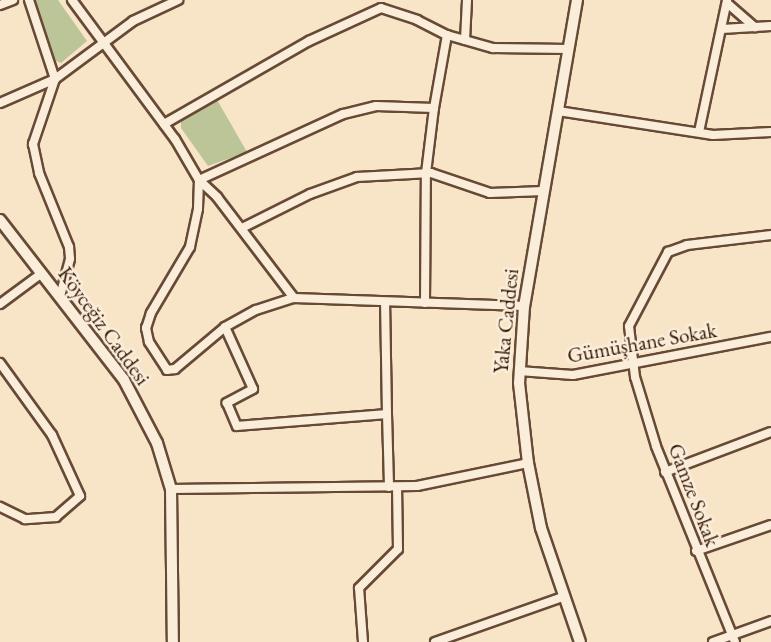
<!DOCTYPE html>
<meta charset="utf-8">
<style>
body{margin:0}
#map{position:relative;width:771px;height:642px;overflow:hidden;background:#f8e5c8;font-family:"EB Garamond",serif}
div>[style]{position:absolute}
.green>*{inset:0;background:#bbc598}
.roads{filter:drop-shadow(2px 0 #674a36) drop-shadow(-2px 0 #674a36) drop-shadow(0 2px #674a36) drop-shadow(0 -2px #674a36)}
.minor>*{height:8px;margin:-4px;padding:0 4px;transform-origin:4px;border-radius:4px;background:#faeedb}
.tertiary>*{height:10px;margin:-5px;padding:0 5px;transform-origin:5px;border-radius:5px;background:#faeedb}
span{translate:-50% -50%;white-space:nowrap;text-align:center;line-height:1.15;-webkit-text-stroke:5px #faeedb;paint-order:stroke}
.street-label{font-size:21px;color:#371705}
</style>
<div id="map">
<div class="green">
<i style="clip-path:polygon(33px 0,58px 0,87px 41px,61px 63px,56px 61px)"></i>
<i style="clip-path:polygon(216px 98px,247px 152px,208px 166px,181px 128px,181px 122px)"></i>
</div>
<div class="roads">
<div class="minor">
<i style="left:29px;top:0;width:83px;rotate:71.8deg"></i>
<i style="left:55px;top:79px;width:69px;rotate:108.7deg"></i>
<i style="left:33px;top:144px;width:30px;rotate:78deg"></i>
<i style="left:39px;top:173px;width:80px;rotate:67.9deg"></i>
<i style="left:69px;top:247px;width:12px;rotate:85deg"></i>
<i style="left:70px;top:259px;width:38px;rotate:105deg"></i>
<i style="left:72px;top:0;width:173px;rotate:53.5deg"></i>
<i style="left:175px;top:139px;width:48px;rotate:59.7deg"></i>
<i style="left:199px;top:180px;width:29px;rotate:92deg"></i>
<i style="left:198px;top:209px;width:39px;rotate:102deg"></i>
<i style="left:190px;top:247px;width:77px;rotate:120.6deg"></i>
<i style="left:151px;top:313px;width:16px;rotate:108deg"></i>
<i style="left:146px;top:328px;width:14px;rotate:78deg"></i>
<i style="left:149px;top:342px;width:33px;rotate:57deg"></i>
<i style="left:167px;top:370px;width:8px;rotate:-7deg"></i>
<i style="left:175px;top:369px;width:65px;rotate:-40deg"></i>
<i style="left:225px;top:327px;width:35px;rotate:-29deg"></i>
<i style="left:256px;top:310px;width:40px;rotate:-18deg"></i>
<i style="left:294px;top:298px;width:230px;rotate:2deg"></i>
<i style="left:727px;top:3px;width:37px;rotate:41deg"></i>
<i style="left:0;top:5px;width:14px;rotate:-21deg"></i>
<i style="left:722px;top:29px;width:49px;rotate:-3.5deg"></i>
<i style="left:447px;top:35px;width:48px;rotate:15.8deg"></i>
<i style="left:493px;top:48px;width:76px;rotate:0.8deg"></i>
<i style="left:465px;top:40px;width:40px;rotate:-87.1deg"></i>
<i style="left:0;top:103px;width:60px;rotate:-23.6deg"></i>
<i style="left:55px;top:79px;width:97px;rotate:-36.6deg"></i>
<i style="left:133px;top:21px;width:50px;rotate:-25deg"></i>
<i style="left:558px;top:111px;width:157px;rotate:8.8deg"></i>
<i style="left:713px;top:135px;width:58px;rotate:-3deg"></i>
<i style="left:164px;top:124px;width:167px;rotate:-29.8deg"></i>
<i style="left:309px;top:41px;width:79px;rotate:-24.6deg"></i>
<i style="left:381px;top:8px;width:38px;rotate:18deg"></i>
<i style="left:417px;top:20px;width:34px;rotate:27deg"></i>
<i style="left:447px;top:35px;width:74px;rotate:100.1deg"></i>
<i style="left:434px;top:108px;width:58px;rotate:-178deg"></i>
<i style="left:376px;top:106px;width:34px;rotate:166deg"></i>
<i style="left:343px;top:114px;width:158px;rotate:155.4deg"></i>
<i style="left:199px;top:180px;width:25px;rotate:43deg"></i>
<i style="left:217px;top:197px;width:127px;rotate:52.7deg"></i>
<i style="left:699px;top:132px;width:135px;rotate:-78deg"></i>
<i style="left:242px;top:228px;width:76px;rotate:-26.6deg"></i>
<i style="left:310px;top:194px;width:50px;rotate:-19.9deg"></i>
<i style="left:357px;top:177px;width:74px;rotate:-3.1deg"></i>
<i style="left:431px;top:173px;width:62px;rotate:18.7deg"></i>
<i style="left:490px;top:193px;width:54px;rotate:-2.1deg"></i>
<i style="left:425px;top:303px;width:130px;rotate:-89.6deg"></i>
<i style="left:426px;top:173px;width:65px;rotate:-83deg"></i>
<i style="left:0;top:304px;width:52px;rotate:-36.4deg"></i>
<i style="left:225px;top:327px;width:68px;rotate:65.7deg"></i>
<i style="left:253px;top:389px;width:30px;rotate:152deg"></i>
<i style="left:227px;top:403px;width:25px;rotate:67deg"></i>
<i style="left:237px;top:426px;width:150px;rotate:-4.6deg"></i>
<i style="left:387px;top:414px;width:112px;rotate:-91deg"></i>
<i style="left:0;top:363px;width:89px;rotate:54.2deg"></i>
<i style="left:52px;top:435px;width:67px;rotate:65.3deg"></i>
<i style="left:80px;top:496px;width:32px;rotate:139deg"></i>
<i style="left:56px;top:517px;width:31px;rotate:176deg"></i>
<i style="left:25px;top:519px;width:28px;rotate:-154deg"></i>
<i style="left:519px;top:371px;width:54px;rotate:4.2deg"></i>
<i style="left:573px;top:375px;width:202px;rotate:-10.9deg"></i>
<i style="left:387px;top:414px;width:73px;rotate:88.4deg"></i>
<i style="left:665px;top:472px;width:113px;rotate:-20.7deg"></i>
<i style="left:171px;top:489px;width:246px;rotate:-0.7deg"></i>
<i style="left:417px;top:486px;width:113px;rotate:-11.7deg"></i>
<i style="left:696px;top:551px;width:79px;rotate:-19.1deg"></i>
<i style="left:363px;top:642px;width:54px;rotate:-94.2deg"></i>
<i style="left:359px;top:588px;width:55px;rotate:-45deg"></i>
<i style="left:398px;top:549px;width:62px;rotate:-90.9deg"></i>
<i style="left:435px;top:642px;width:136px;rotate:-19.4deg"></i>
<i style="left:713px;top:642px;width:62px;rotate:-19.9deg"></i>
<i style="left:735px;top:642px;width:211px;rotate:-112deg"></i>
<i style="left:656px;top:446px;width:72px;rotate:-106.9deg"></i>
<i style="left:635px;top:377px;width:51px;rotate:-96.7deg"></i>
<i style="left:629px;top:326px;width:84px;rotate:-62.2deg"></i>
<i style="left:668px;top:252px;width:20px;rotate:-20deg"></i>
<i style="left:687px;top:245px;width:85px;rotate:-6.8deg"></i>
</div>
<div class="tertiary">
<i style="left:577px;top:0;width:311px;rotate:99.8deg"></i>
<i style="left:524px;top:306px;width:77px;rotate:93.7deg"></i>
<i style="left:519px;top:383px;width:81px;rotate:83.6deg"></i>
<i style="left:528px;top:463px;width:66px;rotate:78.7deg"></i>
<i style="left:541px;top:528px;width:120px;rotate:71.1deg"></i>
<i style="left:0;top:220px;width:202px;rotate:52.2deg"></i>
<i style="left:124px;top:380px;width:71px;rotate:62.4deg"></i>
<i style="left:157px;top:443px;width:48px;rotate:73.1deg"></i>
<i style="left:171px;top:489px;width:153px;rotate:89.3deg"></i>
</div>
</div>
<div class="street-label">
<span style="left:506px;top:321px;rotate:-84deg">Yaka Caddesi</span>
<span style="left:104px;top:326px;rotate:54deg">Köyceğiz Caddesi</span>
<span style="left:642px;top:343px;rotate:-10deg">Gümüşhane Sokak</span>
<span style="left:694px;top:495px;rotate:69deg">Gamze Sokak</span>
</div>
</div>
